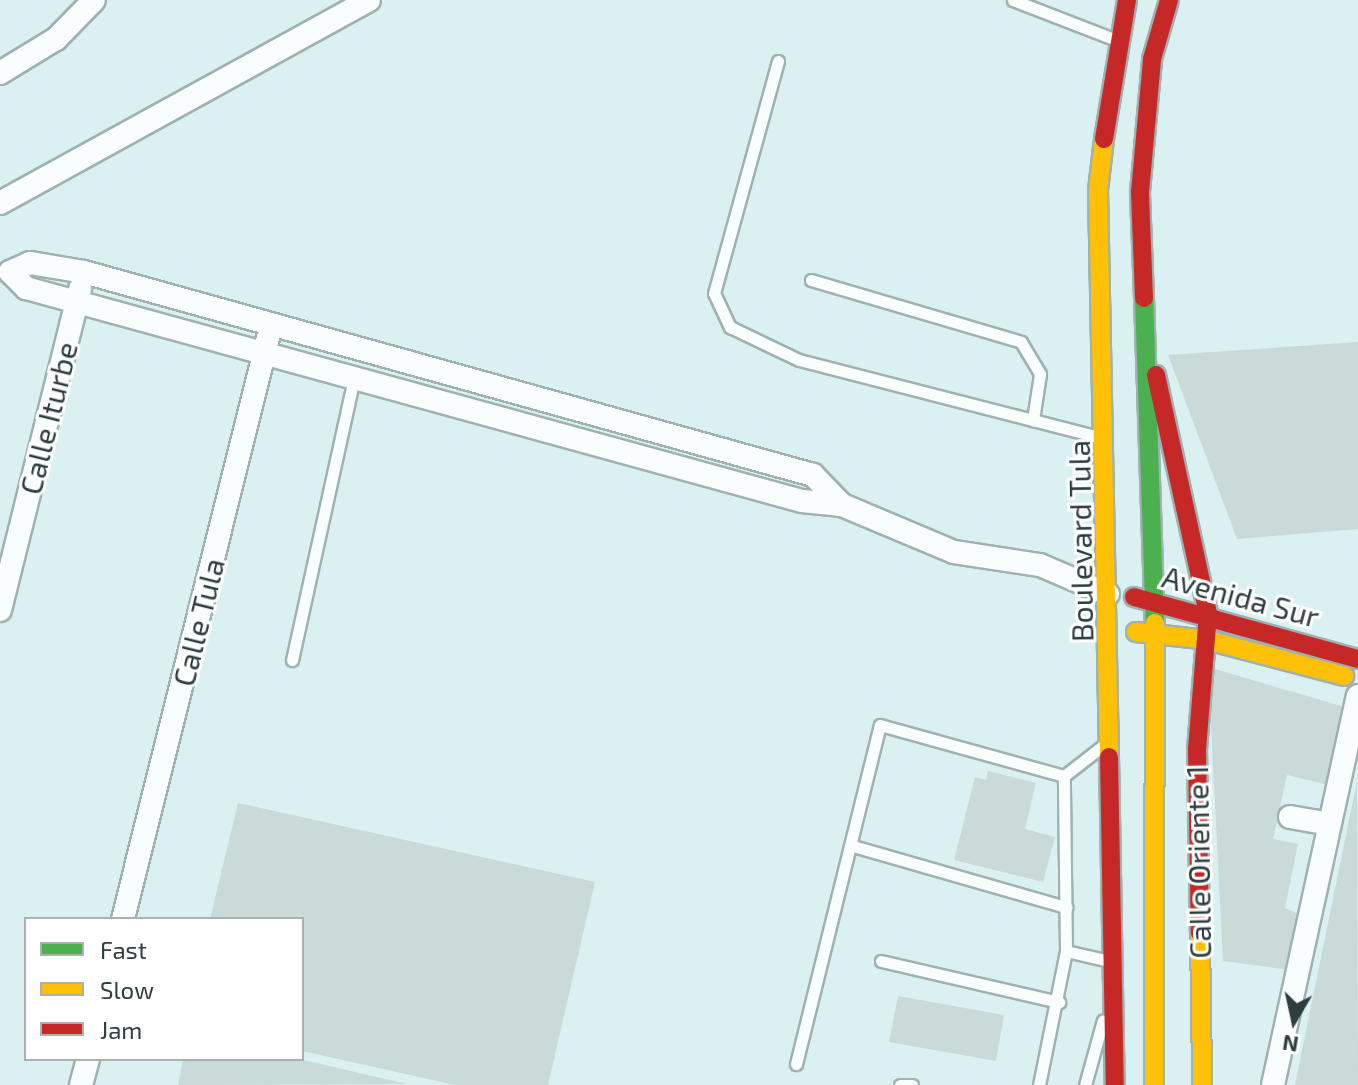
<!DOCTYPE html>
<style>
body{margin:0}
#map{position:relative;width:1358px;height:1085px;overflow:hidden;background:#dbf1f1;font-family:"Exo 2",sans-serif}
div>[style]{position:absolute}
.building>*{inset:0;background:#c9dad8}
.roads{filter:drop-shadow(2px 0 #9fb1b1) drop-shadow(-2px 0 #9fb1b1) drop-shadow(0 2px #9fb1b1) drop-shadow(0 -2px #9fb1b1)}
.lane>*{height:11px;margin:-5.5px;padding:0 5.5px;transform-origin:5.5px;border-radius:5.5px;background:#fafdfd}
.street>*{height:22px;margin:-11px;padding:0 11px;transform-origin:11px;border-radius:11px;background:#fafdfd}
.fast>*{height:18px;margin:-9px;padding:0 9px;transform-origin:9px;border-radius:9px;background:#4caf50}
.slow>*{height:18px;margin:-9px;padding:0 9px;transform-origin:9px;border-radius:9px;background:#ffc107}
.jam>*{height:18px;margin:-9px;padding:0 9px;transform-origin:9px;border-radius:9px;background:#c62828}
span{translate:-50% -50%;white-space:nowrap;text-align:center;line-height:1.15;-webkit-text-stroke:6px #fefefe;paint-order:stroke}
.street-label{font-size:30px;color:#2e3e3e}
.legend{position:absolute;left:24px;top:917px;width:280px;height:144px;box-sizing:border-box;background:#fefefe;border:2px solid #abb1b1;margin:0;padding:10px 14px;list-style:none;font-size:24px;color:#2e3e3e}
.legend li{display:flex;align-items:center;gap:16px;height:40px}
.legend b{width:40px;border:2px solid #abb1b1}
.north{position:absolute;left:1254px;top:981px;width:80px;height:80px;-webkit-text-stroke:6px #fefefe;paint-order:stroke;rotate:189deg;font-size:22px;font-weight:700;line-height:32px;text-align:center;color:#2e3e3e}
.north::after{content:'';display:block;margin:auto;width:28px;height:36px;background:#2e3e3e;clip-path:polygon(50% 0,100% 100%,50% 72%,0 100%)}
</style>
<div id="map">
<div class="building">
<i style="clip-path:polygon(1358px 342px,1358px 529px,1237px 539px,1168px 355px)"></i>
<i style="clip-path:polygon(1208px 667px,1348px 708px,1328px 785px,1287px 775px,1273px 839px,1298px 844px,1285px 908px,1306px 917px,1297px 971px,1223px 961px)"></i>
<i style="clip-path:polygon(988px 771px,1036px 783px,1025px 829px,1055px 837px,1043px 882px,954px 860px,975px 777px,986px 780px)"></i>
<i style="clip-path:polygon(1357px 781px,1358px 1085px,1295px 1085px)"></i>
<i style="clip-path:polygon(238px 803px,595px 882px,548px 1085px,455px 1085px,302px 1051px,302px 919px,210px 919px)"></i>
<i style="clip-path:polygon(898px 996px,1004px 1015px,996px 1061px,889px 1042px)"></i>
<i style="clip-path:polygon(183px 1059px,299px 1059px,407px 1084px,178px 1085px)"></i>
</div>
<div class="roads">
<div class="lane">
<i style="left:1013px;top:0;width:105px;rotate:21.2deg"></i>
<i style="left:778px;top:61px;width:241px;rotate:105.4deg"></i>
<i style="left:714px;top:293px;width:38px;rotate:65deg"></i>
<i style="left:730px;top:327px;width:76px;rotate:25.6deg"></i>
<i style="left:799px;top:360px;width:310px;rotate:14.4deg"></i>
<i style="left:811px;top:280px;width:219px;rotate:16.4deg"></i>
<i style="left:1021px;top:342px;width:37px;rotate:59deg"></i>
<i style="left:1040px;top:374px;width:47px;rotate:98.7deg"></i>
<i style="left:292px;top:660px;width:290px;rotate:-77.6deg"></i>
<i style="left:853px;top:846px;width:222px;rotate:16deg"></i>
<i style="left:1066px;top:951px;width:44px;rotate:13.1deg"></i>
<i style="left:881px;top:961px;width:183px;rotate:13deg"></i>
<i style="left:796px;top:1064px;width:349px;rotate:-76.1deg"></i>
<i style="left:880px;top:725px;width:191px;rotate:15.5deg"></i>
<i style="left:1064px;top:776px;width:52px;rotate:-38deg"></i>
<i style="left:900px;top:1085px;width:12px"></i>
<i style="left:1039px;top:1085px;width:137px;rotate:-78.6deg"></i>
<i style="left:1066px;top:951px;width:175px;rotate:-90.7deg"></i>
<i style="left:1085px;top:1085px;width:67px;rotate:-74.5deg"></i>
</div>
<div class="street">
<i style="left:0;top:73px;width:66px;rotate:-31.3deg"></i>
<i style="left:56px;top:39px;width:54px;rotate:-45.7deg"></i>
<i style="left:0;top:203px;width:421px;rotate:-28.8deg"></i>
<i style="left:842px;top:505px;width:42px;rotate:-134deg"></i>
<i style="left:813px;top:475px;width:757px;rotate:-164.44deg"></i>
<i style="left:84px;top:272px;width:55px;rotate:-170.5deg"></i>
<i style="left:30px;top:263px;width:22px;rotate:156deg"></i>
<i style="left:10px;top:272px;width:23px;rotate:45deg"></i>
<i style="left:26px;top:288px;width:805px;rotate:15.35deg"></i>
<i style="left:802px;top:501px;width:40px;rotate:5.7deg"></i>
<i style="left:842px;top:505px;width:121px;rotate:22.8deg"></i>
<i style="left:954px;top:552px;width:87px;rotate:8.6deg"></i>
<i style="left:1040px;top:565px;width:74px;rotate:23.1deg"></i>
<i style="left:0;top:610px;width:331px;rotate:-76deg"></i>
<i style="left:1290px;top:817px;width:40px;rotate:10deg"></i>
<i style="left:123px;top:919px;width:599px;rotate:-75.99deg"></i>
<i style="left:81px;top:1085px;width:27px;rotate:-75deg"></i>
<i style="left:1273px;top:1085px;width:398px;rotate:-77.7deg"></i>
</div>
<div class="fast">
<i style="left:1144px;top:298px;width:325px;rotate:88.1deg"></i>
</div>
<div class="slow">
<i style="left:1104px;top:139px;width:51px;rotate:96.7deg"></i>
<i style="left:1098px;top:190px;width:567px;rotate:88.89deg"></i>
<i style="left:1136px;top:632px;width:71px;rotate:6.4deg"></i>
<i style="left:1207px;top:640px;width:142px;rotate:14.7deg"></i>
<i style="left:1200px;top:933px;width:152px;rotate:89.2deg"></i>
<i style="left:1154px;top:1085px;width:462px;rotate:-89.9deg"></i>
</div>
<div class="jam">
<i style="left:1104px;top:139px;width:141px;rotate:-80.6deg"></i>
<i style="left:1144px;top:298px;width:106px;rotate:-92.2deg"></i>
<i style="left:1140px;top:192px;width:134px;rotate:-84.8deg"></i>
<i style="left:1152px;top:59px;width:61px;rotate:-73.9deg"></i>
<i style="left:1156px;top:375px;width:244px;rotate:77.7deg"></i>
<i style="left:1208px;top:613px;width:137px;rotate:94.6deg"></i>
<i style="left:1197px;top:750px;width:183px;rotate:89.1deg"></i>
<i style="left:1134px;top:597px;width:232px;rotate:15.5deg"></i>
<i style="left:1109px;top:757px;width:328px;rotate:89deg"></i>
</div>
</div>
<div class="street-label">
<span style="left:48px;top:418px;rotate:-76deg">Calle Iturbe</span>
<span style="left:1080px;top:541px;rotate:-91deg">Boulevard Tula</span>
<span style="left:1241px;top:596px;rotate:15deg">Avenida Sur</span>
<span style="left:198px;top:622px;rotate:-76deg">Calle Tula</span>
<span style="left:1198px;top:862px;rotate:-91deg">Calle Oriente 1</span>
</div>
<ul class="legend">
<li><b style="height:10px;background:#4caf50"></b>Fast</li>
<li><b style="height:10px;background:#ffc107"></b>Slow</li>
<li><b style="height:10px;background:#c62828"></b>Jam</li>
</ul>
<div class="north">N</div>
</div>
